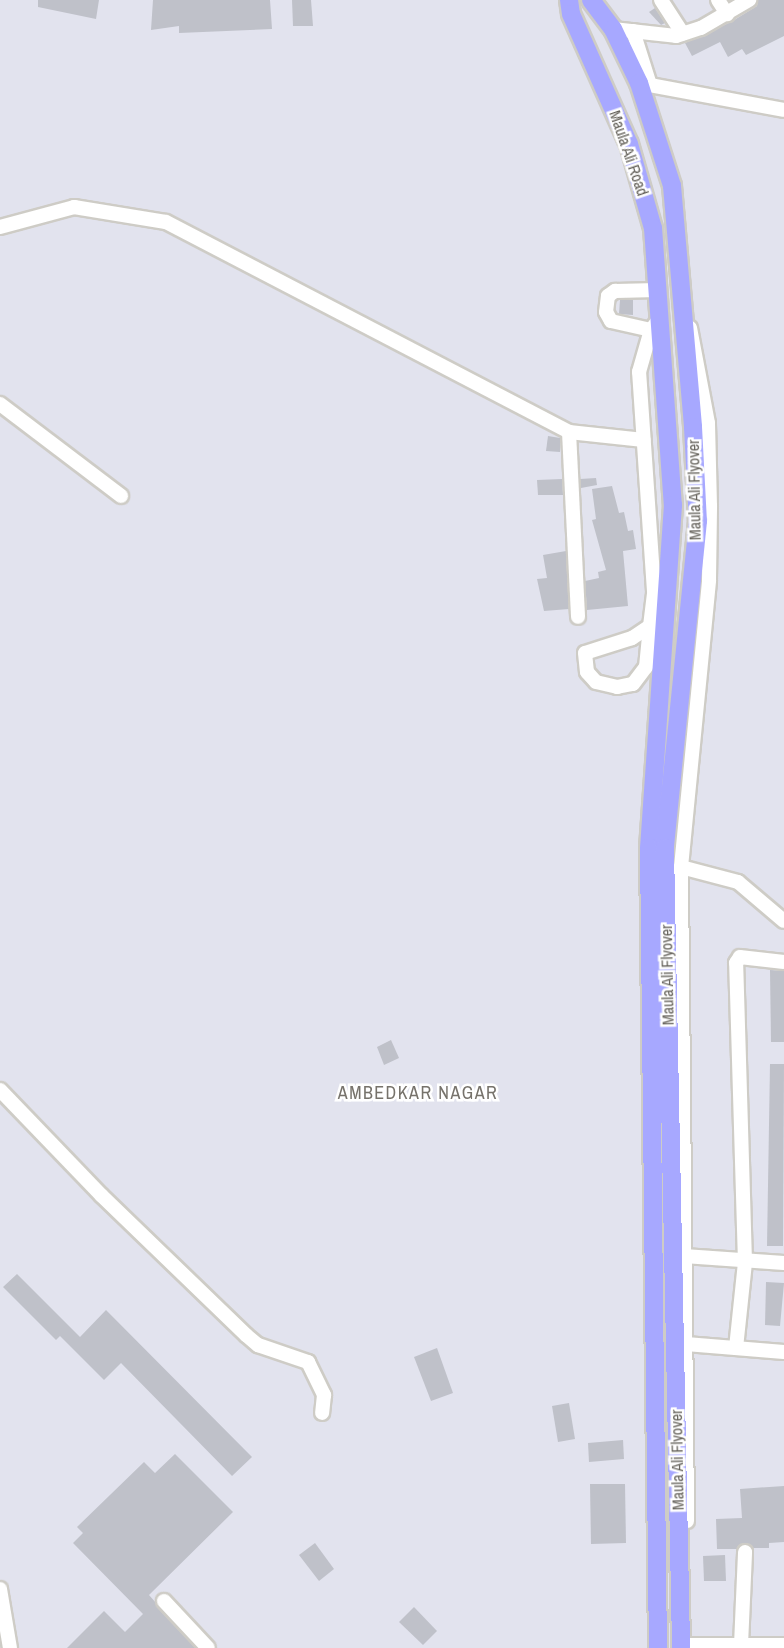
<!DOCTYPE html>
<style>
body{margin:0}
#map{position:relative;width:784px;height:1648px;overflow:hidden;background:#e2e3ee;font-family:"Archivo Narrow",sans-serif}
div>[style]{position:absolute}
.building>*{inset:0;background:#bfc1c9}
.roads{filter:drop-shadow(2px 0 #ceccc6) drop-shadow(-2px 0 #ceccc6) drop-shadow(0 2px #ceccc6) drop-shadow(0 -2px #ceccc6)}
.minor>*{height:14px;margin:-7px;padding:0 7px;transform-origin:7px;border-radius:7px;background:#fff}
.major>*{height:18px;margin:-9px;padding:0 9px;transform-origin:9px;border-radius:9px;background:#a7a8ff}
span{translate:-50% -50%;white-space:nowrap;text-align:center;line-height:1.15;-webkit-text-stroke:5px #fff;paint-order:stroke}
.street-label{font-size:16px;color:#64615a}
.neighbourhood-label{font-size:18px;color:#76726b;letter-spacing:1.5px}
</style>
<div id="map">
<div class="building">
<i style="clip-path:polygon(38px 0,99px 0,96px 19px,38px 7px)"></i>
<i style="clip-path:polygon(153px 0,270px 0,272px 29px,179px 33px,179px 26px,151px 30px)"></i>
<i style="clip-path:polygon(292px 0,311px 0,313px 26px,293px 26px)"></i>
<i style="clip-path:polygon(758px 0,784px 0,784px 36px,746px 55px,742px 49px,728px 57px,720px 42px,692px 56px,685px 43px,731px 22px,757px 6px)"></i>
<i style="clip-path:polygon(655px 8px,665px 23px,661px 25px,649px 12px)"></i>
<i style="clip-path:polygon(620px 300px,633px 300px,633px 315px,619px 314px)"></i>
<i style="clip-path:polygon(548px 436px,560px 438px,560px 452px,546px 451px)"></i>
<i style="clip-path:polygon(596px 478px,597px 485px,581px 488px,580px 479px)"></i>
<i style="clip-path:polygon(562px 479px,563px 495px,538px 495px,537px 480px)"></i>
<i style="clip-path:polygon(612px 486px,619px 513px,624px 512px,628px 531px,633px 530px,636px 549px,623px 551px,628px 606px,587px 610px,585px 581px,599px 578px,598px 572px,606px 570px,592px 520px,596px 519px,592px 489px)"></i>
<i style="clip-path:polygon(566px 551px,569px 609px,544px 611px,537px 579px,547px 578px,543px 555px)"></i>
<i style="clip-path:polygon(770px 970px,784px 971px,784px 1042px,771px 1042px)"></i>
<i style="clip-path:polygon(391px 1040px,399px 1058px,384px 1065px,377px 1047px)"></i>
<i style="clip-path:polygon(770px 1064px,784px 1064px,783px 1246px,767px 1246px)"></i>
<i style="clip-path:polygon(17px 1274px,80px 1337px,106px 1310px,252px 1457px,232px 1476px,121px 1363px,104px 1380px,60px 1336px,56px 1340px,3px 1287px)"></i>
<i style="clip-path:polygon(766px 1282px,784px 1283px,780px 1326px,765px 1325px)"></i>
<i style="clip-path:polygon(437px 1348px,453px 1393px,431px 1401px,414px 1357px)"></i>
<i style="clip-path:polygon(569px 1403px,575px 1439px,558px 1442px,552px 1406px)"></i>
<i style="clip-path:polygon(623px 1440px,624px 1459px,589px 1462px,588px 1443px)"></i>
<i style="clip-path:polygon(175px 1454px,233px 1512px,149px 1595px,196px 1648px,67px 1648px,104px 1611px,125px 1632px,143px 1614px,73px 1543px,83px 1533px,77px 1527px,144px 1462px,155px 1473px)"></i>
<i style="clip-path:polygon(590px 1484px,625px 1484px,626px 1543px,591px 1544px)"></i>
<i style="clip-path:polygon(784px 1486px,784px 1542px,769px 1543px,769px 1548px,753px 1548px,745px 1543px,737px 1549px,717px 1549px,716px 1519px,742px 1518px,740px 1489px)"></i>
<i style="clip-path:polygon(315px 1543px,334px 1569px,319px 1581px,299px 1555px)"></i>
<i style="clip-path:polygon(725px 1555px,726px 1581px,704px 1581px,703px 1556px)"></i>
<i style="clip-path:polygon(414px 1607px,437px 1631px,423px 1645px,399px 1622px)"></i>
</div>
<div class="roads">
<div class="minor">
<i style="left:661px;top:0;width:40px;rotate:57.1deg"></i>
<i style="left:718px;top:0;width:17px;rotate:57deg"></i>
<i style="left:613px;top:29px;width:63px;rotate:6.3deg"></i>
<i style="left:676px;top:36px;width:26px;rotate:-18deg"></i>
<i style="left:701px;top:28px;width:56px;rotate:-30.3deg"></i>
<i style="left:633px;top:31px;width:57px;rotate:72.5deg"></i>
<i style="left:639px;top:83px;width:147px;rotate:10.5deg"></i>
<i style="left:0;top:227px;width:77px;rotate:-15.1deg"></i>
<i style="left:74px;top:207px;width:93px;rotate:9.3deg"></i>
<i style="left:166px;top:222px;width:454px;rotate:27.5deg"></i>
<i style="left:569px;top:432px;width:75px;rotate:6.1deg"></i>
<i style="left:651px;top:330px;width:41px;rotate:-167.3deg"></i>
<i style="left:611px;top:321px;width:10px;rotate:-119deg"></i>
<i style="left:606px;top:312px;width:16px;rotate:-83deg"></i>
<i style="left:608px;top:296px;width:9px;rotate:-36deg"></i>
<i style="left:615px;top:291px;width:43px;rotate:-1.3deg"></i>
<i style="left:0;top:404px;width:152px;rotate:37.2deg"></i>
<i style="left:569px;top:432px;width:185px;rotate:87.2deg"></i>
<i style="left:650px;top:626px;width:22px;rotate:146deg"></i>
<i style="left:632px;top:638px;width:49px;rotate:162.3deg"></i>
<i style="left:585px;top:653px;width:19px;rotate:84deg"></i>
<i style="left:587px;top:672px;width:13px;rotate:48deg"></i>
<i style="left:596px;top:682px;width:22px;rotate:13deg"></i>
<i style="left:617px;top:687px;width:16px;rotate:-11deg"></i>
<i style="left:633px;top:684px;width:21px;rotate:-53deg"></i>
<i style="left:646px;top:667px;width:41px;rotate:-84.4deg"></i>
<i style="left:650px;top:626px;width:35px;rotate:-83deg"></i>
<i style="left:654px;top:591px;width:220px;rotate:-93.9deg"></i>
<i style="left:639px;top:372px;width:44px;rotate:-74.1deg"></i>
<i style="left:651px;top:330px;width:17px;rotate:-54deg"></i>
<i style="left:681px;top:867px;width:59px;rotate:14.7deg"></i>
<i style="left:738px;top:882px;width:60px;rotate:40.3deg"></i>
<i style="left:0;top:1090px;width:146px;rotate:46.1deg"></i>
<i style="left:101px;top:1195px;width:202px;rotate:44deg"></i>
<i style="left:246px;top:1335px;width:16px;rotate:40deg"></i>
<i style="left:258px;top:1345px;width:53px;rotate:18.8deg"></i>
<i style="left:308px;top:1362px;width:37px;rotate:64deg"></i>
<i style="left:324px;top:1395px;width:18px;rotate:96deg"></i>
<i style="left:684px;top:1256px;width:100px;rotate:4deg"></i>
<i style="left:686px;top:1344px;width:98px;rotate:4.7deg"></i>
<i style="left:736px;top:1348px;width:86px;rotate:-84deg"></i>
<i style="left:745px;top:1262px;width:299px;rotate:-91.7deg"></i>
<i style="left:736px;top:963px;width:7px;rotate:-56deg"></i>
<i style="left:740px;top:957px;width:44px;rotate:6.5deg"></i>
<i style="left:687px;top:1521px;width:654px;rotate:-90.53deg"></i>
<i style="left:681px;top:867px;width:288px;rotate:-84.4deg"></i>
<i style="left:709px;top:580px;width:74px;rotate:-89.2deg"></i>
<i style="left:710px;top:506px;width:83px;rotate:-91.4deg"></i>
<i style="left:708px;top:423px;width:97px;rotate:-100.7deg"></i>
<i style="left:0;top:1589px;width:60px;rotate:80.4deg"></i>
<i style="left:164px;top:1601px;width:64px;rotate:46.9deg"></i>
<i style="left:687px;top:1645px;width:97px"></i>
<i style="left:741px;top:1645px;width:93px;rotate:-87.5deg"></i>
</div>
<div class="major">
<i style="left:569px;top:0;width:14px;rotate:82deg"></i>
<i style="left:571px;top:14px;width:142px;rotate:66deg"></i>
<i style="left:629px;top:144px;width:87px;rotate:74.1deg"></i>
<i style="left:653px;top:228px;width:278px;rotate:85.9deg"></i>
<i style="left:673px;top:505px;width:344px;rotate:94deg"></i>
<i style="left:649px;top:848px;width:800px;rotate:89.36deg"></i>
<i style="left:591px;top:0;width:36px;rotate:53deg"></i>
<i style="left:613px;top:29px;width:60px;rotate:64.3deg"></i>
<i style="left:639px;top:83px;width:108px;rotate:72.2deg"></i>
<i style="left:672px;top:186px;width:242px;rotate:85deg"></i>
<i style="left:693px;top:427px;width:94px;rotate:87deg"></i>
<i style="left:698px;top:521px;width:329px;rotate:95.8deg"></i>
<i style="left:665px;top:848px;width:800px;rotate:88.85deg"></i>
</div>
</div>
<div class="street-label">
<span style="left:629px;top:153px;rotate:71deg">Maula Ali Road</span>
<span style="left:694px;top:490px;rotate:-91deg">Maula Ali Flyover</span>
<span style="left:667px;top:975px;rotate:-91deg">Maula Ali Flyover</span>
<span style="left:677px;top:1460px;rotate:-91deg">Maula Ali Flyover</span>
</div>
<div class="neighbourhood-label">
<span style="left:418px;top:1093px">AMBEDKAR NAGAR</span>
</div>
</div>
